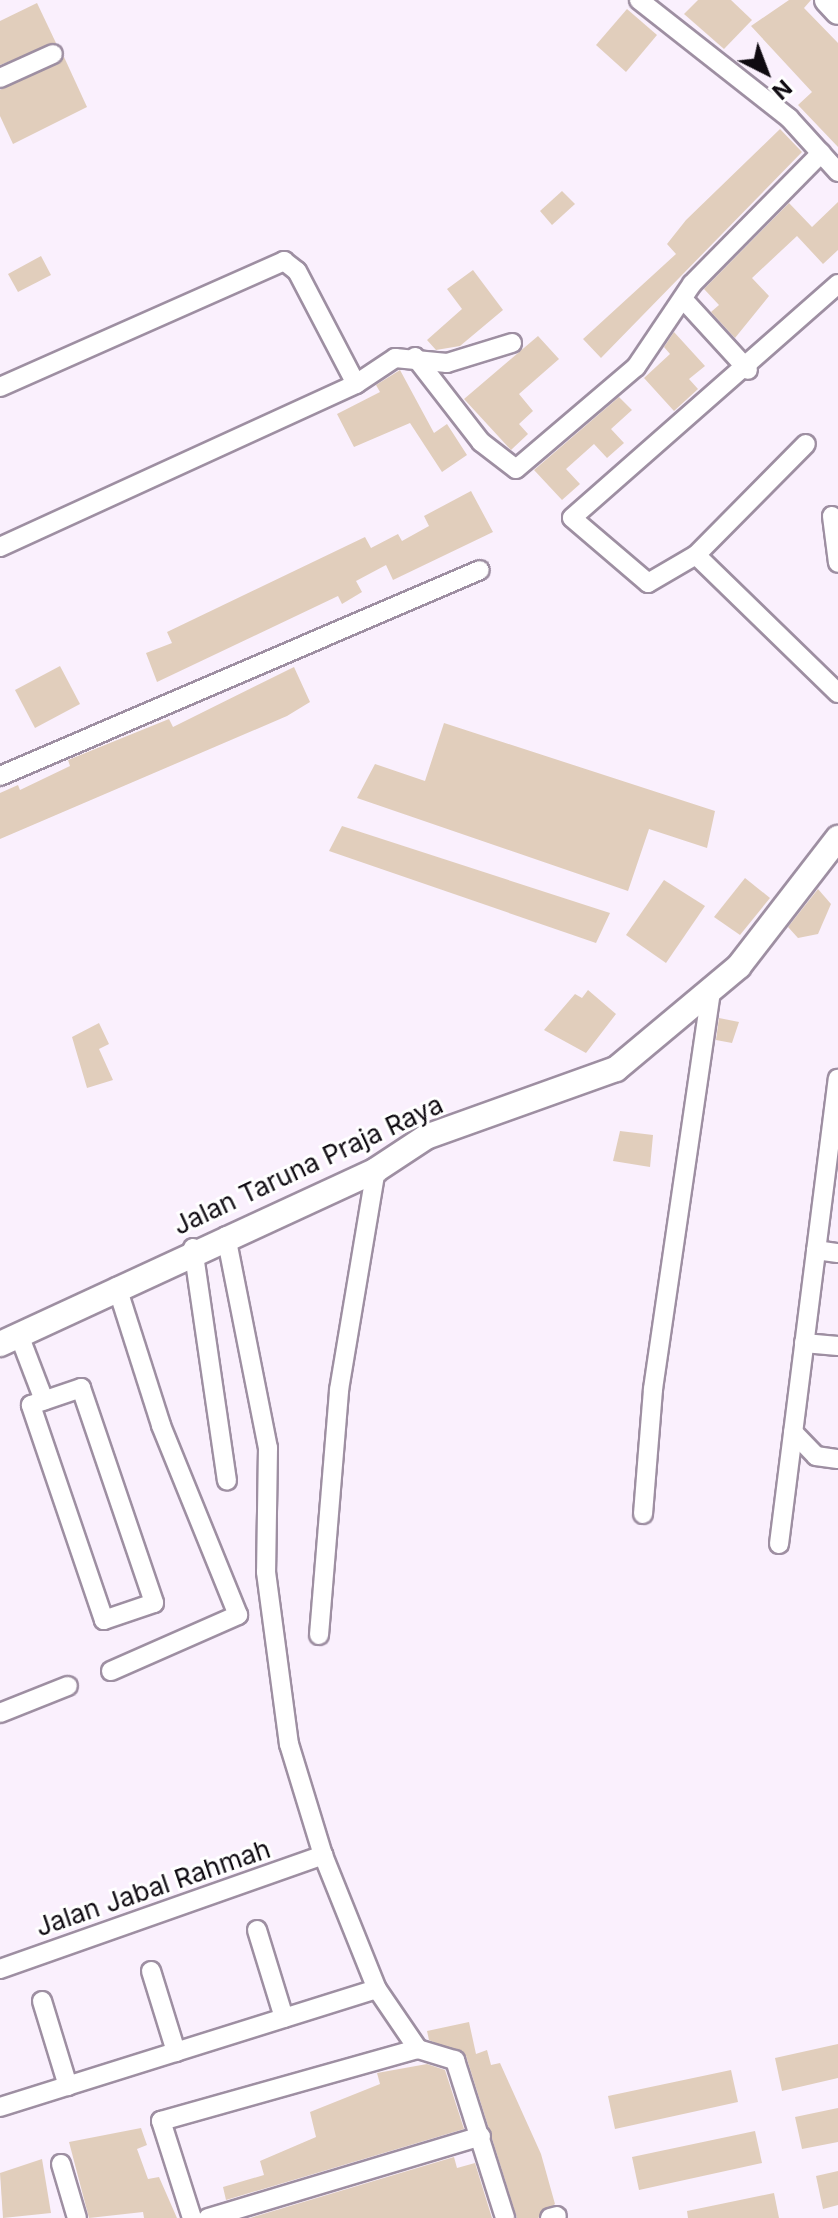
<!DOCTYPE html>
<style>
body{margin:0}
#map{position:relative;width:838px;height:2218px;overflow:hidden;background:#faf0fd;font-family:Inter,sans-serif}
div>[style]{position:absolute}
.building>*{inset:0;background:#e1cebc}
.roads{filter:drop-shadow(2px 0 #9e8fa2) drop-shadow(-2px 0 #9e8fa2) drop-shadow(0 2px #9e8fa2) drop-shadow(0 -2px #9e8fa2)}
.street>*{height:18px;margin:-9px;padding:0 9px;transform-origin:9px;border-radius:9px;background:#fff}
.secondary>*{height:24px;margin:-12px;padding:0 12px;transform-origin:12px;border-radius:12px;background:#fff}
span{translate:-50% -50%;white-space:nowrap;text-align:center;line-height:1.15;-webkit-text-stroke:6px #fff;paint-order:stroke}
.street-label{font-size:26px;color:#0f0a11}
.north{position:absolute;left:726px;top:32px;width:80px;height:80px;-webkit-text-stroke:6px #fff;paint-order:stroke;rotate:138deg;font-size:22px;font-weight:700;line-height:32px;text-align:center;color:#0f0a11}
.north::after{content:'';display:block;margin:auto;width:28px;height:36px;background:#0f0a11;clip-path:polygon(50% 0,100% 100%,50% 72%,0 100%)}
</style>
<div id="map">
<div class="building">
<i style="clip-path:polygon(698px 0,731px 0,752px 20px,724px 49px,684px 14px)"></i>
<i style="clip-path:polygon(789px 0,811px 0,804px 8px,838px 43px,838px 147px,798px 105px,812px 92px,751px 26px)"></i>
<i style="clip-path:polygon(37px 3px,56px 43px,0 65px,0 21px)"></i>
<i style="clip-path:polygon(627px 9px,657px 35px,626px 72px,596px 45px)"></i>
<i style="clip-path:polygon(64px 57px,87px 107px,13px 144px,0 116px,0 90px)"></i>
<i style="clip-path:polygon(780px 129px,802px 152px,601px 358px,583px 339px,676px 254px,667px 244px,686px 220px)"></i>
<i style="clip-path:polygon(562px 191px,575px 204px,552px 225px,540px 211px)"></i>
<i style="clip-path:polygon(838px 202px,838px 250px,823px 264px,797px 236px,752px 278px,769px 296px,735px 338px,711px 312px,719px 305px,704px 289px,789px 203px,812px 227px)"></i>
<i style="clip-path:polygon(41px 256px,51px 275px,18px 292px,8px 274px)"></i>
<i style="clip-path:polygon(473px 270px,503px 310px,460px 346px,436px 350px,427px 340px,462px 309px,447px 289px)"></i>
<i style="clip-path:polygon(674px 332px,705px 366px,689px 379px,698px 389px,674px 411px,644px 378px,670px 354px,664px 347px)"></i>
<i style="clip-path:polygon(538px 336px,559px 359px,519px 394px,533px 411px,519px 424px,528px 434px,511px 450px,464px 399px)"></i>
<i style="clip-path:polygon(400px 370px,434px 433px,447px 424px,467px 455px,442px 472px,410px 423px,354px 447px,337px 414px,380px 392px,376px 385px)"></i>
<i style="clip-path:polygon(619px 397px,632px 410px,611px 429px,624px 443px,607px 458px,594px 444px,566px 469px,580px 484px,562px 500px,534px 470px)"></i>
<i style="clip-path:polygon(471px 491px,493px 532px,393px 580px,386px 565px,356px 581px,362px 592px,342px 604px,338px 596px,157px 682px,146px 653px,172px 643px,167px 632px,365px 537px,371px 548px,398px 534px,402px 541px,429px 526px,424px 516px)"></i>
<i style="clip-path:polygon(60px 666px,80px 704px,35px 728px,15px 690px)"></i>
<i style="clip-path:polygon(294px 667px,310px 702px,287px 716px,0 839px,0 793px,18px 785px,20px 790px,70px 766px,68px 760px,169px 719px,173px 727px)"></i>
<i style="clip-path:polygon(444px 723px,715px 811px,707px 848px,649px 829px,628px 891px,357px 798px,375px 764px,425px 781px)"></i>
<i style="clip-path:polygon(342px 826px,610px 913px,596px 943px,329px 851px)"></i>
<i style="clip-path:polygon(745px 878px,770px 898px,740px 935px,714px 917px)"></i>
<i style="clip-path:polygon(664px 880px,705px 906px,666px 963px,626px 935px)"></i>
<i style="clip-path:polygon(818px 889px,831px 904px,818px 934px,798px 938px,788px 927px)"></i>
<i style="clip-path:polygon(588px 990px,616px 1014px,586px 1053px,544px 1030px,575px 994px,582px 998px)"></i>
<i style="clip-path:polygon(719px 1018px,739px 1022px,732px 1043px,716px 1040px)"></i>
<i style="clip-path:polygon(99px 1023px,109px 1044px,99px 1049px,113px 1080px,87px 1088px,72px 1037px)"></i>
<i style="clip-path:polygon(620px 1131px,653px 1135px,650px 1167px,613px 1161px)"></i>
<i style="clip-path:polygon(469px 2022px,476px 2054px,487px 2050px,491px 2065px,500px 2063px,541px 2154px,555px 2204px,538px 2218px,517px 2218px,466px 2056px,429px 2040px,427px 2031px)"></i>
<i style="clip-path:polygon(838px 2044px,838px 2078px,782px 2091px,775px 2058px)"></i>
<i style="clip-path:polygon(427px 2064px,445px 2070px,464px 2129px,226px 2200px,223px 2187px,264px 2175px,260px 2161px,316px 2137px,310px 2112px,380px 2084px,377px 2073px)"></i>
<i style="clip-path:polygon(731px 2070px,738px 2102px,615px 2129px,608px 2096px)"></i>
<i style="clip-path:polygon(838px 2108px,838px 2142px,802px 2149px,795px 2117px)"></i>
<i style="clip-path:polygon(141px 2128px,147px 2145px,137px 2149px,148px 2179px,159px 2177px,177px 2218px,144px 2218px,143px 2212px,89px 2218px,69px 2142px)"></i>
<i style="clip-path:polygon(755px 2131px,762px 2163px,639px 2190px,632px 2157px)"></i>
<i style="clip-path:polygon(454px 2157px,457px 2168px,475px 2163px,492px 2218px,250px 2218px)"></i>
<i style="clip-path:polygon(42px 2159px,51px 2213px,3px 2218px,0 2173px)"></i>
<i style="clip-path:polygon(838px 2171px,838px 2205px,823px 2209px,816px 2176px)"></i>
<i style="clip-path:polygon(774px 2193px,779px 2218px,688px 2218px,687px 2211px)"></i>
</div>
<div class="roads">
<div class="street">
<i style="left:639px;top:0;width:191px;rotate:38.2deg"></i>
<i style="left:789px;top:118px;width:73px;rotate:47.8deg"></i>
<i style="left:0;top:78px;width:58px;rotate:-24.4deg"></i>
<i style="left:838px;top:284px;width:354px;rotate:138.7deg"></i>
<i style="left:572px;top:518px;width:100px;rotate:40.5deg"></i>
<i style="left:648px;top:583px;width:56px;rotate:-30.3deg"></i>
<i style="left:696px;top:555px;width:198px;rotate:44.2deg"></i>
<i style="left:683px;top:299px;width:96px;rotate:47.5deg"></i>
<i style="left:415px;top:357px;width:108px;rotate:52.2deg"></i>
<i style="left:481px;top:442px;width:44px;rotate:37.6deg"></i>
<i style="left:516px;top:469px;width:157px;rotate:-40.4deg"></i>
<i style="left:636px;top:367px;width:100px;rotate:-56deg"></i>
<i style="left:692px;top:284px;width:184px;rotate:-45.4deg"></i>
<i style="left:0;top:387px;width:311px;rotate:-23.9deg"></i>
<i style="left:284px;top:261px;width:16px;rotate:38deg"></i>
<i style="left:297px;top:271px;width:127px;rotate:62.4deg"></i>
<i style="left:832px;top:516px;width:47px;rotate:82.7deg"></i>
<i style="left:0;top:547px;width:392px;rotate:-24.6deg"></i>
<i style="left:356px;top:384px;width:47px;rotate:-33.7deg"></i>
<i style="left:395px;top:358px;width:52px;rotate:5.5deg"></i>
<i style="left:447px;top:363px;width:68px;rotate:-17.1deg"></i>
<i style="left:696px;top:555px;width:156px;rotate:-45.3deg"></i>
<i style="left:0;top:776px;width:522px;rotate:-23.23deg"></i>
<i style="left:226px;top:1236px;width:216px;rotate:78.8deg"></i>
<i style="left:268px;top:1448px;width:124px;rotate:90.9deg"></i>
<i style="left:266px;top:1572px;width:174px;rotate:82.4deg"></i>
<i style="left:289px;top:1744px;width:116px;rotate:73deg"></i>
<i style="left:323px;top:1855px;width:144px;rotate:68.1deg"></i>
<i style="left:377px;top:1989px;width:73px;rotate:55.7deg"></i>
<i style="left:193px;top:1248px;width:235px;rotate:81.7deg"></i>
<i style="left:816px;top:1250px;width:22px;rotate:8deg"></i>
<i style="left:19px;top:1335px;width:70px;rotate:69deg"></i>
<i style="left:804px;top:1343px;width:34px;rotate:5deg"></i>
<i style="left:81px;top:1388px;width:227px;rotate:71.2deg"></i>
<i style="left:154px;top:1603px;width:53px;rotate:161.2deg"></i>
<i style="left:104px;top:1620px;width:227px;rotate:-108.8deg"></i>
<i style="left:31px;top:1405px;width:53px;rotate:-18.8deg"></i>
<i style="left:793px;top:1432px;width:33px;rotate:46deg"></i>
<i style="left:816px;top:1456px;width:22px;rotate:8deg"></i>
<i style="left:643px;top:1514px;width:125px;rotate:-85.4deg"></i>
<i style="left:653px;top:1389px;width:401px;rotate:-81.7deg"></i>
<i style="left:779px;top:1544px;width:469px;rotate:-82.8deg"></i>
<i style="left:319px;top:1635px;width:246px;rotate:-85.3deg"></i>
<i style="left:339px;top:1390px;width:223px;rotate:-80.5deg"></i>
<i style="left:111px;top:1671px;width:139px;rotate:-23.8deg"></i>
<i style="left:238px;top:1615px;width:205px;rotate:-112.1deg"></i>
<i style="left:161px;top:1425px;width:145px;rotate:-107.7deg"></i>
<i style="left:0;top:1713px;width:73px;rotate:-21.7deg"></i>
<i style="left:257px;top:1930px;width:92px;rotate:72.9deg"></i>
<i style="left:0;top:1969px;width:343px;rotate:-19.4deg"></i>
<i style="left:151px;top:1971px;width:85px;rotate:72.8deg"></i>
<i style="left:42px;top:2001px;width:89px;rotate:73deg"></i>
<i style="left:0;top:2107px;width:395px;rotate:-17.4deg"></i>
<i style="left:61px;top:2164px;width:56px;rotate:73.5deg"></i>
<i style="left:192px;top:2218px;width:102px;rotate:-107.7deg"></i>
<i style="left:161px;top:2121px;width:267px;rotate:-15.7deg"></i>
<i style="left:418px;top:2049px;width:39px;rotate:17deg"></i>
<i style="left:455px;top:2060px;width:166px;rotate:72.4deg"></i>
<i style="left:208px;top:2218px;width:285px;rotate:-16.7deg"></i>
<i style="left:550px;top:2218px;width:7px;rotate:-16deg"></i>
</div>
<div class="secondary">
<i style="left:827px;top:0;width:16px;rotate:47deg"></i>
<i style="left:0;top:1344px;width:414px;rotate:-24.8deg"></i>
<i style="left:376px;top:1170px;width:60px;rotate:-33.4deg"></i>
<i style="left:426px;top:1137px;width:202px;rotate:-19.7deg"></i>
<i style="left:616px;top:1069px;width:160px;rotate:-39.9deg"></i>
<i style="left:739px;top:966px;width:162px;rotate:-52.3deg"></i>
</div>
</div>
<div class="street-label">
<span style="left:308px;top:1165px;rotate:-25deg">Jalan Taruna Praja Raya</span>
<span style="left:153px;top:1888px;rotate:-19deg">Jalan Jabal Rahmah</span>
</div>
<div class="north">N</div>
</div>
